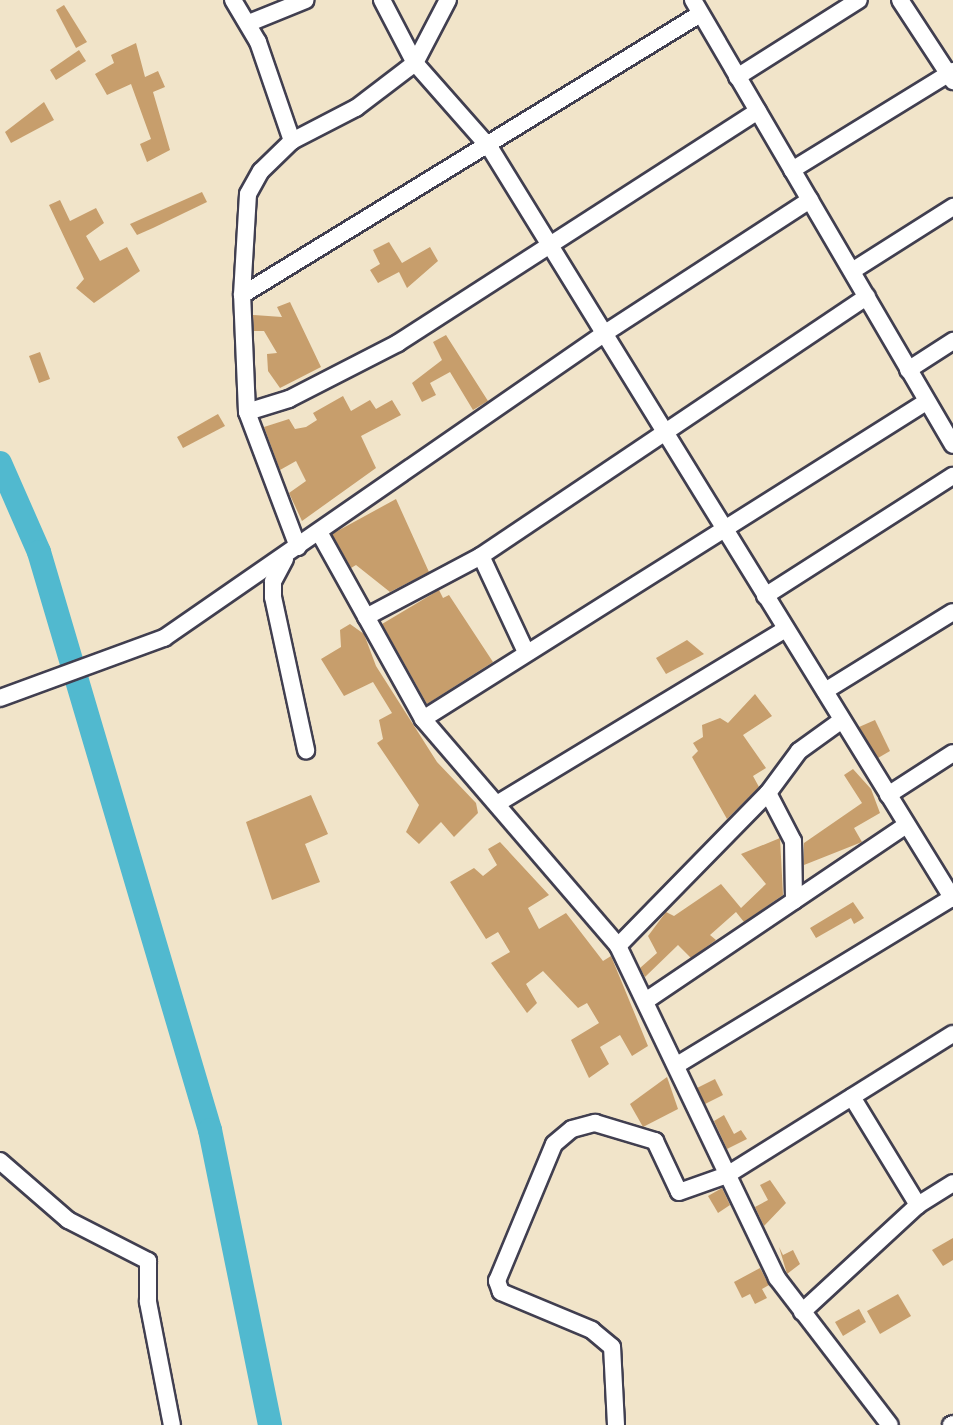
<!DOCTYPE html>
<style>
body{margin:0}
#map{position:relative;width:953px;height:1425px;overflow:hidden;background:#f1e4c9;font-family:"IM FELL DW Pica",serif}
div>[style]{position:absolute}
.river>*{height:24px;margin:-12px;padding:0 12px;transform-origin:12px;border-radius:12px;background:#51b9cf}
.building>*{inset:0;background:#c79e6c}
.roads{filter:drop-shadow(2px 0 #413f50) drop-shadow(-2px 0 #413f50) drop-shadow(0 2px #413f50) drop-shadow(0 -2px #413f50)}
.minor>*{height:16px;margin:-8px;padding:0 8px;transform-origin:8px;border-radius:8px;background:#fff}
span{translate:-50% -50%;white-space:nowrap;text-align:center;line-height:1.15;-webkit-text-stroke:5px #fdfcf7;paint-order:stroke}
</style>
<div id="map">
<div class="river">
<i style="left:0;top:463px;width:97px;rotate:66.3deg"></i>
<i style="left:39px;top:552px;width:603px;rotate:73.52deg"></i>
<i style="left:210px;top:1130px;width:301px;rotate:78.5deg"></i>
</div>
<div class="building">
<i style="clip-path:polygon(64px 5px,87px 42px,76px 48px,56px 10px)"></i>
<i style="clip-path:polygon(136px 43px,145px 77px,158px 71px,165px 87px,153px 92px,170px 150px,147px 162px,140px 144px,151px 139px,131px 84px,107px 95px,95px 74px,114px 63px,111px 55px)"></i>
<i style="clip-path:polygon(79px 50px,86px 61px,56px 80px,50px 70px)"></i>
<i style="clip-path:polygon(44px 102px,54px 120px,11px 143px,5px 132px)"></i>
<i style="clip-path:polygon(202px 192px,207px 202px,153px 228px,137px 235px,130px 224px)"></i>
<i style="clip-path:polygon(60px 200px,70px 221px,96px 208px,104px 223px,86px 236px,100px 261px,127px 247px,140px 271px,94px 303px,76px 288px,84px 279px,49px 205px)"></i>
<i style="clip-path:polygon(389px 242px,402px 263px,430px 247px,438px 261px,407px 288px,399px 272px,378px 283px,370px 270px,380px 264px,373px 250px)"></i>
<i style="clip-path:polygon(290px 302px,321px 367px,280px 388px,268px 371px,267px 354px,277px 353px,264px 331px,254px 331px,253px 315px,282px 317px,277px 307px)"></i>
<i style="clip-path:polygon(446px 335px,488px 401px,473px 410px,450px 372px,430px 383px,436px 395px,422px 402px,412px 383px,442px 360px,433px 342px)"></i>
<i style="clip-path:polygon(40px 352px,50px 379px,39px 383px,29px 356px)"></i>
<i style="clip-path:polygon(343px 396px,351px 411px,370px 400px,376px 409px,392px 400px,401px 415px,361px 436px,376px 468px,302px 521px,289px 493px,306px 481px,296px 461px,280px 470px,264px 427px,289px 419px,295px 429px,306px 427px,317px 420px,313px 413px)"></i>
<i style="clip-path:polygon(218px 414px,225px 426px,183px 448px,177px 437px)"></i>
<i style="clip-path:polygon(396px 499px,429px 572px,390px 592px,356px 565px,351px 568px,332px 534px)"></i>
<i style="clip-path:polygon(439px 590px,443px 598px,449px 595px,493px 662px,427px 704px,382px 624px)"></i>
<i style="clip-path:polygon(350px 624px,364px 634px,376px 666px,437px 762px,476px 803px,478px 813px,454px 837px,441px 822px,419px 844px,406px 832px,419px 805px,377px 743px,383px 739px,379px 720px,392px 713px,373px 682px,344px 696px,321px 659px,341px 647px,340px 630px)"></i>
<i style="clip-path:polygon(687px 640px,704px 654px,666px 674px,656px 658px)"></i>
<i style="clip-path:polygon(755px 694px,772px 716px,743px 735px,766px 768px,753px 776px,759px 787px,727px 819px,692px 757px,698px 751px,693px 743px,703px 737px,702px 725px,720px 718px,728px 723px)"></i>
<i style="clip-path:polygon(875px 720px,890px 751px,878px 758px,859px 727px)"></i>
<i style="clip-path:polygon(853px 769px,871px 789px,880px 813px,854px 828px,862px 842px,804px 865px,804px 843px,862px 803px,844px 775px)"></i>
<i style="clip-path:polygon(311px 795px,328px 834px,305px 844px,320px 882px,272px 900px,246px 822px)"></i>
<i style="clip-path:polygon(780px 838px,783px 895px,744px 922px,736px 912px,710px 935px,716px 940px,691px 958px,678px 945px,645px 977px,640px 968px,657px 953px,648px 936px,666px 912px,674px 916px,721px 884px,741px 908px,766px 884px,741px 854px)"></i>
<i style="clip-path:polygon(500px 842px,549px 895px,528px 908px,539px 929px,566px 913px,603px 961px,611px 956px,648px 1046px,632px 1056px,620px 1035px,600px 1047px,609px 1064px,589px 1078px,571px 1040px,599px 1023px,587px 1003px,578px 1008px,543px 971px,526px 984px,537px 1003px,527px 1013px,491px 963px,510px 952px,498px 932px,486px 939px,450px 882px,474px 868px,483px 876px,497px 865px,488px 849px)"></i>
<i style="clip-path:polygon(853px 902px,864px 918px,854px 924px,851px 918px,816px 938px,810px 928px)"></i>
<i style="clip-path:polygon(667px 1077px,678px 1109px,643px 1127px,630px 1104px)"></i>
<i style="clip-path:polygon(715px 1079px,723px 1095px,705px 1104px,697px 1088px)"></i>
<i style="clip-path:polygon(724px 1115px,734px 1134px,741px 1130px,747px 1139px,727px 1149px,714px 1121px)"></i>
<i style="clip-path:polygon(770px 1180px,786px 1203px,764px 1226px,755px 1207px,768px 1200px,760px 1185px)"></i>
<i style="clip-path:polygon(722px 1188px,730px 1205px,718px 1213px,708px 1196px)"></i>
<i style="clip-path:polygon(953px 1238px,953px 1260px,943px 1266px,932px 1250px)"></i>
<i style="clip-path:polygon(779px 1247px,783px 1255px,793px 1250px,800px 1264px,787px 1274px)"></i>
<i style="clip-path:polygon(760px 1268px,769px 1285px,762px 1289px,767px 1298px,755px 1304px,750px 1294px,742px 1298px,734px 1282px)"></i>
<i style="clip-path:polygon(898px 1294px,911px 1316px,880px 1334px,867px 1311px)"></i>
<i style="clip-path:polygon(859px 1309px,866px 1322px,843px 1336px,835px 1322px)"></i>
</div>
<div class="roads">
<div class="minor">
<i style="left:233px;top:0;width:49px;rotate:59.2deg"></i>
<i style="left:258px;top:42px;width:105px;rotate:71deg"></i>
<i style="left:382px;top:0;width:71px;rotate:62.4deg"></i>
<i style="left:415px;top:63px;width:113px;rotate:48.6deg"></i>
<i style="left:490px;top:148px;width:882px;rotate:58.35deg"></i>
<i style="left:693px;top:0;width:515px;rotate:59.7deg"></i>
<i style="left:900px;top:0;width:97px;rotate:56.8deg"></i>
<i style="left:249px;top:23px;width:61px;rotate:-22deg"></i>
<i style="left:737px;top:77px;width:144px;rotate:-32.3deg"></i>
<i style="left:792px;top:170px;width:189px;rotate:-31.6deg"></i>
<i style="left:852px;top:271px;width:120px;rotate:-32.4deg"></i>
<i style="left:242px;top:295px;width:537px;rotate:-31.53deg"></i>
<i style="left:908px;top:370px;width:54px;rotate:-32.8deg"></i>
<i style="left:247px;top:412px;width:44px;rotate:-17.2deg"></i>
<i style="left:289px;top:399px;width:123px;rotate:-27.2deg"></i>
<i style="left:398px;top:343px;width:428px;rotate:-32.8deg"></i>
<i style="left:319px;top:532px;width:214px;rotate:60.9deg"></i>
<i style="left:423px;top:719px;width:299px;rotate:49.3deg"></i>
<i style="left:618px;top:946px;width:368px;rotate:64.4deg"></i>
<i style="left:777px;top:1278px;width:185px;rotate:52.5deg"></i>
<i style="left:298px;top:547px;width:144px;rotate:-110.7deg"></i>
<i style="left:247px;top:412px;width:117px;rotate:-92.4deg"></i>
<i style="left:242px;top:295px;width:101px;rotate:-86.6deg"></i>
<i style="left:248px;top:194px;width:26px;rotate:-61deg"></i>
<i style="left:261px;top:171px;width:43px;rotate:-44.1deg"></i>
<i style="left:292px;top:141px;width:72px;rotate:-27.3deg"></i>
<i style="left:356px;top:108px;width:74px;rotate:-37.3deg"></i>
<i style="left:415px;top:63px;width:71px;rotate:-62.4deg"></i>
<i style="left:481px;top:556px;width:106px;rotate:64.9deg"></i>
<i style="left:285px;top:559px;width:26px;rotate:118deg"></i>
<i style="left:273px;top:582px;width:15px;rotate:90deg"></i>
<i style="left:273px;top:597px;width:157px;rotate:77.8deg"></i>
<i style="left:765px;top:596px;width:223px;rotate:-32.6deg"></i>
<i style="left:366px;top:617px;width:130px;rotate:-27.9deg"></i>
<i style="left:481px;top:556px;width:465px;rotate:-33.9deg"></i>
<i style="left:825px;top:691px;width:150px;rotate:-31.7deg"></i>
<i style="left:0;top:698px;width:175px;rotate:-20.1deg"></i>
<i style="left:164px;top:638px;width:533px;rotate:-34.67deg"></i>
<i style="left:602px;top:335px;width:248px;rotate:-33deg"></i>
<i style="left:423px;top:719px;width:595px;rotate:-32.22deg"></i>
<i style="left:768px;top:793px;width:54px;rotate:62.5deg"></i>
<i style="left:793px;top:841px;width:60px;rotate:89deg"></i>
<i style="left:888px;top:795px;width:77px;rotate:-32.9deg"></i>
<i style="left:500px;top:802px;width:334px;rotate:-31.2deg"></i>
<i style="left:618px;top:946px;width:214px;rotate:-45.6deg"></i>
<i style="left:768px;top:793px;width:52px;rotate:-53.6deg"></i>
<i style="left:799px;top:751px;width:53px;rotate:-35.8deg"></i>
<i style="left:647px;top:1000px;width:313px;rotate:-34deg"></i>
<i style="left:677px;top:1065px;width:323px;rotate:-31.3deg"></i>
<i style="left:852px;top:1097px;width:127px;rotate:58.6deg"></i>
<i style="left:0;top:1161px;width:90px;rotate:40.9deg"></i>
<i style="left:68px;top:1220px;width:90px;rotate:27.1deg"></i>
<i style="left:148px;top:1261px;width:41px;rotate:90deg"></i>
<i style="left:148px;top:1302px;width:125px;rotate:79deg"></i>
<i style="left:802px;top:1312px;width:158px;rotate:-42.7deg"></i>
<i style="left:918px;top:1205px;width:41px;rotate:-32.2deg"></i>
<i style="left:616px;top:1425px;width:78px;rotate:-92.9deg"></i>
<i style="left:612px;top:1347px;width:26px;rotate:-140deg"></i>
<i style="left:592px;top:1330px;width:99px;rotate:-157.3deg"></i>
<i style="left:501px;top:1292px;width:12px;rotate:-110deg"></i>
<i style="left:497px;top:1281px;width:148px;rotate:-67.4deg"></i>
<i style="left:554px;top:1144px;width:23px;rotate:-40deg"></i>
<i style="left:572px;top:1129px;width:24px;rotate:-15deg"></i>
<i style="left:595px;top:1123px;width:63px;rotate:16.7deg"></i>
<i style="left:655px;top:1141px;width:56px;rotate:64.8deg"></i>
<i style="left:679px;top:1192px;width:51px;rotate:-19.5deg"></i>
<i style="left:727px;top:1175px;width:266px;rotate:-32deg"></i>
<i style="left:951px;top:1425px;width:2px;rotate:-27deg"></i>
</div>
</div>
</div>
